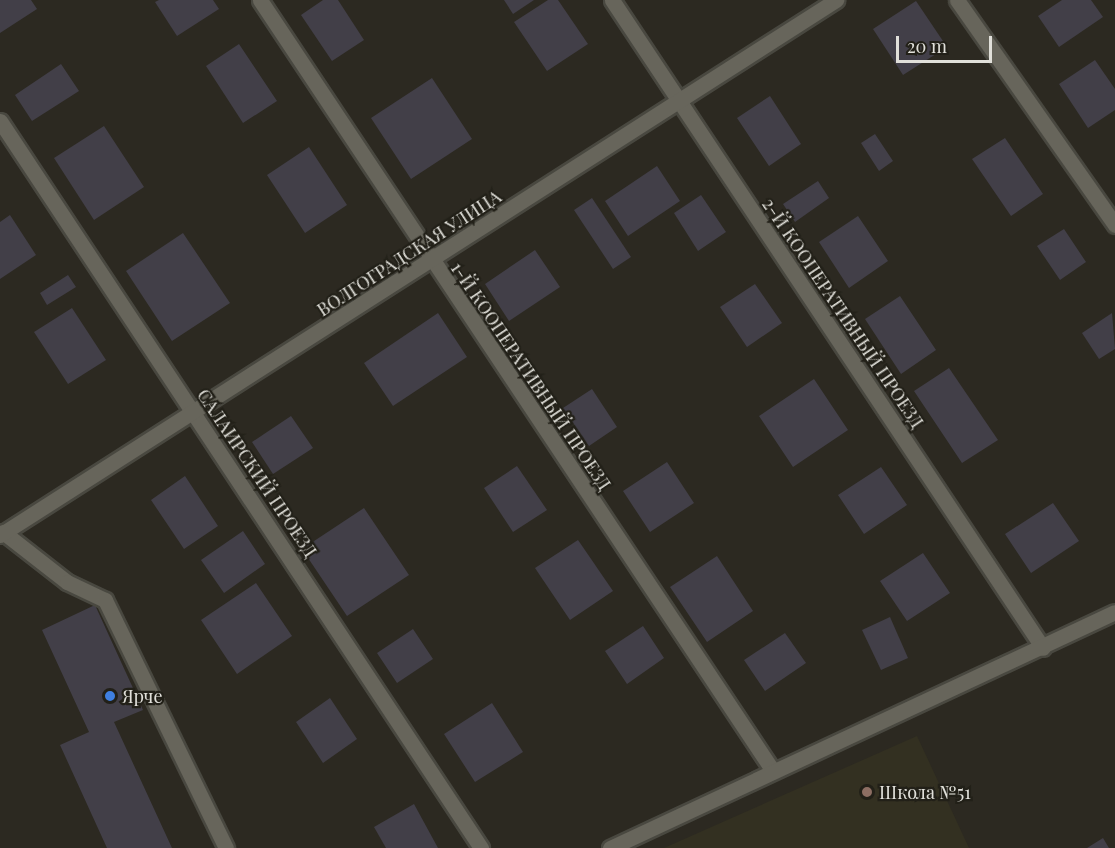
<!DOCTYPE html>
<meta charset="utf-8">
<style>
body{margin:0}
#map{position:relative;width:1115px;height:848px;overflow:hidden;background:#2c2921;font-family:"Playfair Display",serif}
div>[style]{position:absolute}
.built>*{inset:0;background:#333021}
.building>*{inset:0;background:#423f48}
.roads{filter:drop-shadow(2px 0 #494840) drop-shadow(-2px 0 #494840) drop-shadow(0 2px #494840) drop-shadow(0 -2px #494840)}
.service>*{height:15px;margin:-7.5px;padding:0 7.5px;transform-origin:7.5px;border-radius:7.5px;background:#67655b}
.minor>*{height:15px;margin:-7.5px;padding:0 7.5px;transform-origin:7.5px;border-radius:7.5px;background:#67655b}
.dots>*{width:16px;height:16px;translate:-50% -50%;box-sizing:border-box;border:3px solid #222018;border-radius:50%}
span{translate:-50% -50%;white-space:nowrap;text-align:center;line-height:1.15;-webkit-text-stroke:4.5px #222018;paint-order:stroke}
.street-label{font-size:18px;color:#e1e0da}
.poi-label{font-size:18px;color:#e1e0da}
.left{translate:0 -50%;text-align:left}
.scale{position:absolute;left:896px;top:36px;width:96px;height:27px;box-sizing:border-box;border:3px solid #e1e0da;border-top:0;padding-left:8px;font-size:18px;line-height:21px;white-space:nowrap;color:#e1e0da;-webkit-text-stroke:4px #222018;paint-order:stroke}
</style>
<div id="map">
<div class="built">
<i style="clip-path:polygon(917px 736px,969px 848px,664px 848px)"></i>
</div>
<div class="building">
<i style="clip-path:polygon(0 0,31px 0,37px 9px,0 33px)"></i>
<i style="clip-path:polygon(159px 0,213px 0,219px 9px,177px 36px,155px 2px)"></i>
<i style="clip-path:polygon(323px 0,338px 0,364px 40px,332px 61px,301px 15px)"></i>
<i style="clip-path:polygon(504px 0,534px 0,513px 14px)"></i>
<i style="clip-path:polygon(548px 0,558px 0,588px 44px,547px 71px,514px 22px)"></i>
<i style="clip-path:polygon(1062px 0,1091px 0,1103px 17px,1059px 47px,1038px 16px)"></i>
<i style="clip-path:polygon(916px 1px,947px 47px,903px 75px,873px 29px)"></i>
<i style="clip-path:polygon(239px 44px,277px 101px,243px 123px,206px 66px)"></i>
<i style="clip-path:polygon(1095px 60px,1115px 89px,1115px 110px,1088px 128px,1059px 84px)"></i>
<i style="clip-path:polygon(61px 64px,79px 91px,32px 121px,15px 95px)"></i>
<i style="clip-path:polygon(432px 78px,472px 139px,411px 179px,371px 118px)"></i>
<i style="clip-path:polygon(770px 96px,801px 144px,769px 166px,737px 118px)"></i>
<i style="clip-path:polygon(104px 126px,144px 187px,94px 220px,54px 158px)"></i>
<i style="clip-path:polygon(875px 134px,893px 161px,879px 171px,861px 143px)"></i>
<i style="clip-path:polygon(1005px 138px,1043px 194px,1011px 216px,972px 159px)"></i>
<i style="clip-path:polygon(309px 147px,347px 205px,305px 233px,267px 175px)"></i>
<i style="clip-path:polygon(657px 166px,680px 201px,628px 236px,605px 201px)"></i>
<i style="clip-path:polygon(818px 181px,829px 198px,795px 222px,783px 204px)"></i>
<i style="clip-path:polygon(701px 195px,726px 232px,698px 251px,674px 213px)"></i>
<i style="clip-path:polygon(592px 198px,631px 257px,613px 269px,574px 210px)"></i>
<i style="clip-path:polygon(10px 215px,36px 255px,0 279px,0 222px)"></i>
<i style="clip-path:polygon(858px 216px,888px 261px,849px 288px,819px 242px)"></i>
<i style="clip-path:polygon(1064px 229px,1086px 262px,1060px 280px,1037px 246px)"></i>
<i style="clip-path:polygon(183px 233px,230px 303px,172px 341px,126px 271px)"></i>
<i style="clip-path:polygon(535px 250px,560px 287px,509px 321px,485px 284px)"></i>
<i style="clip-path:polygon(68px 275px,76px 287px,47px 305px,40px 293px)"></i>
<i style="clip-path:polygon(755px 284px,782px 323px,747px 347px,720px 307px)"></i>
<i style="clip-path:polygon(900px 296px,936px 350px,901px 374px,865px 319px)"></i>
<i style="clip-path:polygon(72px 308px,106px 360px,68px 384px,34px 332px)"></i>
<i style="clip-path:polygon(438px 313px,467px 357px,393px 406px,364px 363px)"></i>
<i style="clip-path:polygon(1112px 313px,1115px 349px,1099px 359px,1082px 333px)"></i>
<i style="clip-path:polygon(949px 368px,998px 440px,962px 463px,914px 391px)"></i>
<i style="clip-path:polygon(814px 379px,848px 430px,793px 467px,759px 416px)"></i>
<i style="clip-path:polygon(592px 389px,617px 427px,589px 446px,563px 408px)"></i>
<i style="clip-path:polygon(291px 416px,313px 448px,273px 474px,252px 442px)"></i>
<i style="clip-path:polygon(667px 462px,694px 503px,650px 532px,623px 491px)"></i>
<i style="clip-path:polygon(517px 466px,547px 510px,513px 532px,484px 488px)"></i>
<i style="clip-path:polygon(881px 467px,907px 505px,864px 534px,838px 495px)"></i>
<i style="clip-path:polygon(185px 476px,218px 526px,184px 549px,151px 500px)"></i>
<i style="clip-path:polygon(1053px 503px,1079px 541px,1031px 573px,1005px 534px)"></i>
<i style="clip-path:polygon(364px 508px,409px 575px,347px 616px,302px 549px)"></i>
<i style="clip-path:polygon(243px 531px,265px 564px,224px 593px,201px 560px)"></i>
<i style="clip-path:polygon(578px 540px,613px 591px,570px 620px,535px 568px)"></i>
<i style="clip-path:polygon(923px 553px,950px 593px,907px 621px,880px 581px)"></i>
<i style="clip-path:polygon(717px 556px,753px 611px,707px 642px,670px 587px)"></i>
<i style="clip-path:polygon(256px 583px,292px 636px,237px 674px,201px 620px)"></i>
<i style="clip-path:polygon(95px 605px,143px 710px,114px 722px,172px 848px,107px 848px,60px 745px,89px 732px,42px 630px)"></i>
<i style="clip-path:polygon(890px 617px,908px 658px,881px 670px,862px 630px)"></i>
<i style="clip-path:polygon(643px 626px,664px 658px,627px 684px,605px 651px)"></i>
<i style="clip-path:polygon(413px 629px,433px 659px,397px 683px,377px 653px)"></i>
<i style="clip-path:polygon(785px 633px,806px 663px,765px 691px,744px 660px)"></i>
<i style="clip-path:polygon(330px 698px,357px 739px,323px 763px,296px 722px)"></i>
<i style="clip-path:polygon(492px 703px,523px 752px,475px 782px,444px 734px)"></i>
<i style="clip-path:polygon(414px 804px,438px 848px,386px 848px,374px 827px)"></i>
<i style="clip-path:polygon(1103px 838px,1109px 848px,1087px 848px)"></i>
</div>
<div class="roads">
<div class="service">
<i style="left:3px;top:532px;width:81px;rotate:38deg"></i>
<i style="left:67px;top:582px;width:42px;rotate:25.3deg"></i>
<i style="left:105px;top:600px;width:276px;rotate:64deg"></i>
</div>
<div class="minor">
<i style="left:260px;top:0;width:926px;rotate:56.36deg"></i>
<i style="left:612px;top:0;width:778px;rotate:56.37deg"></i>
<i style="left:957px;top:0;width:275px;rotate:54.9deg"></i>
<i style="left:0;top:121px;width:872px;rotate:56.51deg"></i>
<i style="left:0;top:535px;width:993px;rotate:-32.62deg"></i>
<i style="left:610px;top:848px;width:557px;rotate:-25.05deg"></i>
</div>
</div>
<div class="dots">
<i style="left:110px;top:696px;background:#3f7fe0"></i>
<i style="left:867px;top:792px;background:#8d6e63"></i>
</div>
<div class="street-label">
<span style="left:409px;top:253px;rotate:-33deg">ВОЛГОГРАДСКАЯ УЛИЦА</span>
<span style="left:843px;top:313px;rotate:56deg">2-Й КООПЕРАТИВНЫЙ ПРОЕЗД</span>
<span style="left:531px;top:376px;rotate:56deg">1-Й КООПЕРАТИВНЫЙ ПРОЕЗД</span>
<span style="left:257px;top:473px;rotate:56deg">САЛАИРСКИЙ ПРОЕЗД</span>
</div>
<div class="poi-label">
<span class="left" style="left:122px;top:696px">Ярче</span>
<span class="left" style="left:879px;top:792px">Школа №51</span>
</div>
<div class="scale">20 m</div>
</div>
